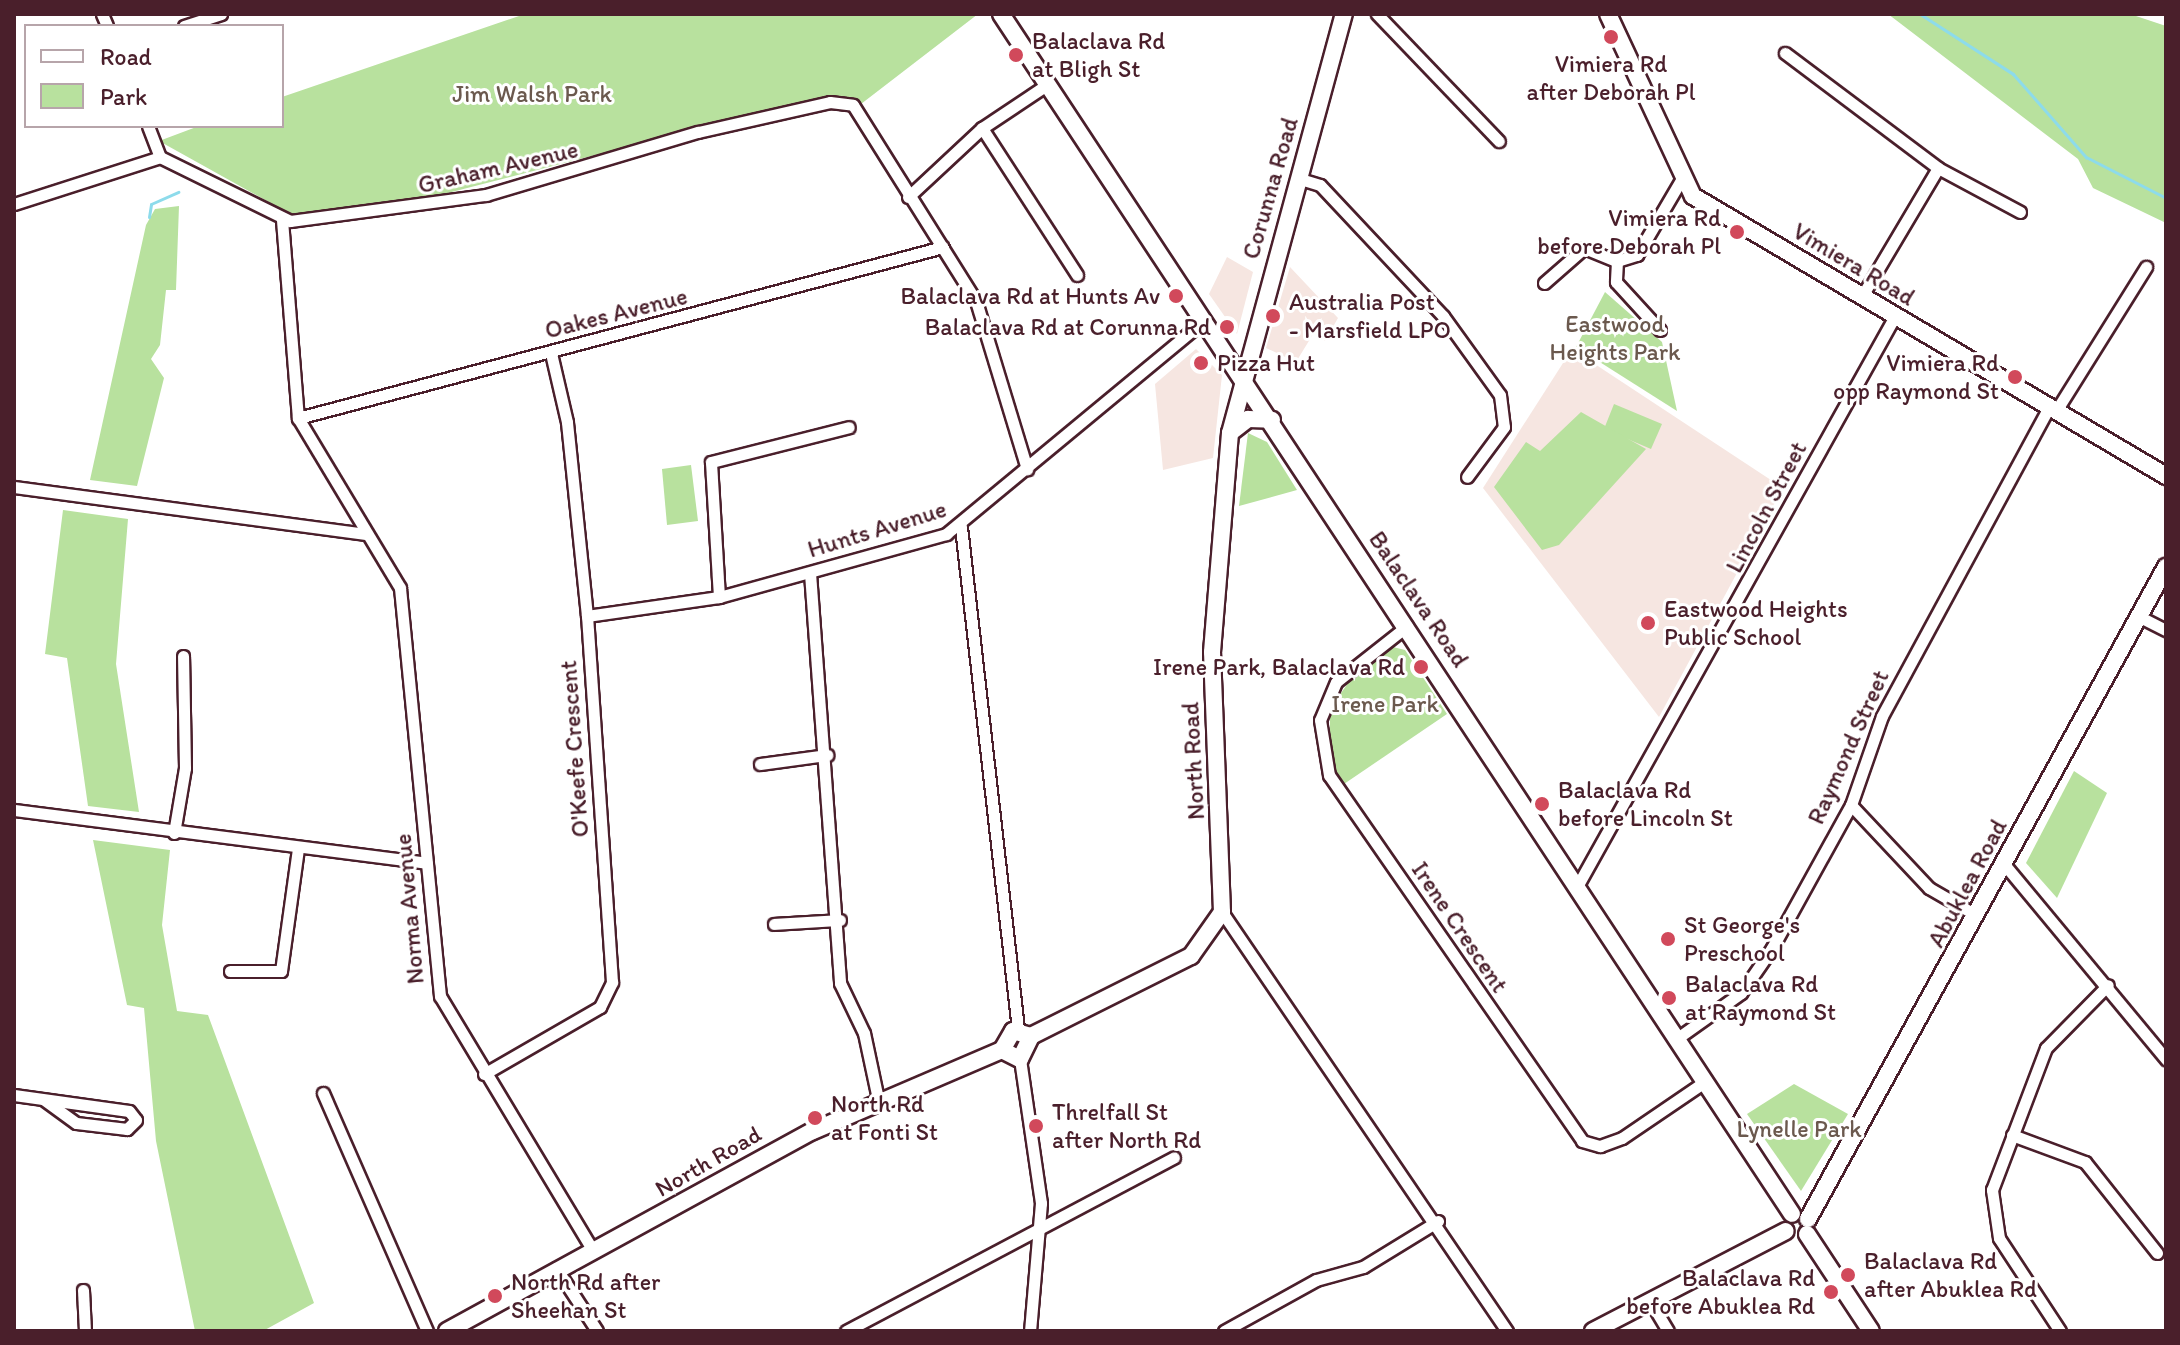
<!DOCTYPE html>
<style>
body{margin:0}
#map{position:relative;width:2180px;height:1345px;overflow:hidden;background:#fff;font-family:Itim,sans-serif}
div>[style]{position:absolute}
.built>*{inset:0;background:#f6e6e1}
.green>*{inset:0;background:#b8e19e}
.stream>*{height:3px;margin:-1.5px;padding:0 1.5px;transform-origin:1.5px;border-radius:1.5px;background:#8ddbeb}
.roads{filter:drop-shadow(2px 0 #4a1f2b) drop-shadow(-2px 0 #4a1f2b) drop-shadow(0 2px #4a1f2b) drop-shadow(0 -2px #4a1f2b)}
.street>*{height:11px;margin:-5.5px;padding:0 5.5px;transform-origin:5.5px;border-radius:5.5px;background:#fff}
.secondary>*{height:16px;margin:-8px;padding:0 8px;transform-origin:8px;border-radius:8px;background:#fff}
.dots>*{width:22px;height:22px;translate:-50% -50%;box-sizing:border-box;border:4px solid #fff;border-radius:50%}
span{translate:-50% -50%;white-space:nowrap;text-align:center;line-height:1.15;-webkit-text-stroke:6px #fff;paint-order:stroke}
.poi-label{font-size:24px;color:#4a1f2b}
.left{translate:0 -50%;text-align:left}
.right{translate:-100% -50%;text-align:right}
.park-label{font-size:24px;color:#6b594e}
.street-label{font-size:24px;color:#4a1f2b}
.frame{position:absolute;inset:0;border:16px solid #4a1f2b;pointer-events:none}
.legend{position:absolute;left:24px;top:24px;width:260px;height:104px;box-sizing:border-box;background:#fff;border:2px solid #b7a5aa;margin:0;padding:10px 14px;list-style:none;font-size:24px;color:#4a1f2b}
.legend li{display:flex;align-items:center;gap:16px;height:40px}
.legend b{width:40px;border:2px solid #b7a5aa}
</style>
<div id="map">
<div class="built">
<i style="clip-path:polygon(1227px 257px,1253px 272px,1237px 334px,1209px 294px)"></i>
<i style="clip-path:polygon(1290px 267px,1338px 318px,1325px 341px,1315px 331px,1296px 362px,1266px 348px)"></i>
<i style="clip-path:polygon(1196px 349px,1222px 375px,1213px 458px,1163px 470px,1155px 384px)"></i>
<i style="clip-path:polygon(1572px 349px,1783px 488px,1659px 717px,1483px 488px)"></i>
</div>
<div class="green">
<i style="clip-path:polygon(525px 14px,978px 14px,861px 104px,832px 96px,797px 103px,440px 195px,292px 215px,159px 141px,199px 126px,282px 126px,282px 97px)"></i>
<i style="clip-path:polygon(1888px 14px,2130px 14px,2166px 26px,2166px 223px,2093px 188px,2078px 159px)"></i>
<i style="clip-path:polygon(179px 206px,176px 290px,166px 290px,160px 345px,151px 359px,164px 378px,137px 486px,90px 480px,146px 225px,155px 209px)"></i>
<i style="clip-path:polygon(1605px 292px,1662px 342px,1677px 411px,1576px 347px)"></i>
<i style="clip-path:polygon(1614px 404px,1662px 424px,1651px 449px,1604px 429px)"></i>
<i style="clip-path:polygon(1581px 412px,1646px 449px,1559px 545px,1542px 550px,1494px 487px,1526px 442px,1540px 451px)"></i>
<i style="clip-path:polygon(1248px 433px,1267px 442px,1297px 490px,1239px 506px)"></i>
<i style="clip-path:polygon(691px 465px,698px 521px,667px 525px,662px 469px)"></i>
<i style="clip-path:polygon(63px 510px,128px 519px,116px 664px,139px 812px,88px 806px,67px 658px,45px 654px)"></i>
<i style="clip-path:polygon(1393px 647px,1405px 650px,1447px 714px,1344px 784px,1330px 763px,1330px 709px,1357px 670px)"></i>
<i style="clip-path:polygon(2074px 771px,2107px 793px,2057px 898px,2026px 863px)"></i>
<i style="clip-path:polygon(93px 840px,170px 850px,162px 925px,177px 1011px,208px 1015px,314px 1303px,263px 1331px,195px 1331px,156px 1141px,144px 1008px,127px 1005px)"></i>
<i style="clip-path:polygon(1794px 1084px,1848px 1114px,1801px 1191px,1747px 1114px)"></i>
</div>
<div class="stream">
<i style="left:1920px;top:14px;width:111px;rotate:32.8deg"></i>
<i style="left:2013px;top:74px;width:111px;rotate:48.7deg"></i>
<i style="left:2086px;top:157px;width:90px;rotate:27.1deg"></i>
<i style="left:149px;top:217px;width:13px;rotate:-81deg"></i>
<i style="left:151px;top:204px;width:30px;rotate:-24deg"></i>
</div>
<div class="roads">
<div class="street">
<i style="left:102px;top:14px;width:13px;rotate:67deg"></i>
<i style="left:1377px;top:14px;width:176px;rotate:46.2deg"></i>
<i style="left:184px;top:26px;width:39px;rotate:-18deg"></i>
<i style="left:1785px;top:53px;width:191px;rotate:36.9deg"></i>
<i style="left:1938px;top:168px;width:93px;rotate:28.2deg"></i>
<i style="left:148px;top:126px;width:33px;rotate:69deg"></i>
<i style="left:982px;top:128px;width:175px;rotate:57.1deg"></i>
<i style="left:160px;top:157px;width:145px;rotate:26.2deg"></i>
<i style="left:290px;top:221px;width:198px;rotate:-7.6deg"></i>
<i style="left:486px;top:195px;width:221px;rotate:-16.6deg"></i>
<i style="left:698px;top:132px;width:135px;rotate:-12.8deg"></i>
<i style="left:830px;top:102px;width:23px;rotate:7deg"></i>
<i style="left:853px;top:105px;width:231px;rotate:57.9deg"></i>
<i style="left:976px;top:301px;width:176px;rotate:73.1deg"></i>
<i style="left:1297px;top:178px;width:24px;rotate:17deg"></i>
<i style="left:1320px;top:185px;width:180px;rotate:46.8deg"></i>
<i style="left:1443px;top:316px;width:97px;rotate:54.2deg"></i>
<i style="left:1500px;top:395px;width:32px;rotate:83deg"></i>
<i style="left:1504px;top:427px;width:62px;rotate:126.5deg"></i>
<i style="left:908px;top:197px;width:101px;rotate:-43deg"></i>
<i style="left:982px;top:128px;width:79px;rotate:-33.7deg"></i>
<i style="left:14px;top:204px;width:153px;rotate:-17.8deg"></i>
<i style="left:282px;top:220px;width:199px;rotate:85.4deg"></i>
<i style="left:298px;top:418px;width:198px;rotate:59deg"></i>
<i style="left:400px;top:588px;width:410px;rotate:84.4deg"></i>
<i style="left:440px;top:996px;width:295px;rotate:59deg"></i>
<i style="left:1617px;top:261px;width:21px;rotate:93deg"></i>
<i style="left:1616px;top:282px;width:65px;rotate:47.5deg"></i>
<i style="left:1544px;top:283px;width:53px;rotate:-41.2deg"></i>
<i style="left:1584px;top:248px;width:35px;rotate:22deg"></i>
<i style="left:1617px;top:261px;width:21px;rotate:-17deg"></i>
<i style="left:1637px;top:255px;width:87px;rotate:-59.6deg"></i>
<i style="left:1862px;top:296px;width:149px;rotate:-59.3deg"></i>
<i style="left:2056px;top:411px;width:170px;rotate:-58deg"></i>
<i style="left:298px;top:418px;width:667px;rotate:-14.85deg"></i>
<i style="left:14px;top:487px;width:355px;rotate:7.6deg"></i>
<i style="left:961px;top:527px;width:505px;rotate:83.52deg"></i>
<i style="left:810px;top:573px;width:411px;rotate:85.8deg"></i>
<i style="left:840px;top:983px;width:55px;rotate:64.4deg"></i>
<i style="left:864px;top:1033px;width:67px;rotate:78deg"></i>
<i style="left:719px;top:597px;width:135px;rotate:-93.4deg"></i>
<i style="left:711px;top:462px;width:142px;rotate:-14.2deg"></i>
<i style="left:587px;top:616px;width:133px;rotate:-8.2deg"></i>
<i style="left:719px;top:597px;width:236px;rotate:-15.5deg"></i>
<i style="left:946px;top:534px;width:336px;rotate:-39.6deg"></i>
<i style="left:2140px;top:617px;width:29px;rotate:27deg"></i>
<i style="left:1407px;top:626px;width:90px;rotate:141.7deg"></i>
<i style="left:1336px;top:682px;width:41px;rotate:112.8deg"></i>
<i style="left:1320px;top:720px;width:56px;rotate:80.7deg"></i>
<i style="left:1329px;top:775px;width:445px;rotate:55.3deg"></i>
<i style="left:1582px;top:1141px;width:19px;rotate:16deg"></i>
<i style="left:1600px;top:1146px;width:23px;rotate:-20deg"></i>
<i style="left:1622px;top:1138px;width:102px;rotate:-34.2deg"></i>
<i style="left:760px;top:764px;width:68px;rotate:-7.7deg"></i>
<i style="left:1851px;top:805px;width:114px;rotate:46.8deg"></i>
<i style="left:1929px;top:888px;width:54px;rotate:29.9deg"></i>
<i style="left:14px;top:810px;width:416px;rotate:7.3deg"></i>
<i style="left:174px;top:833px;width:66px;rotate:-80.4deg"></i>
<i style="left:185px;top:768px;width:112px;rotate:-91deg"></i>
<i style="left:2004px;top:864px;width:254px;rotate:50.3deg"></i>
<i style="left:1579px;top:883px;width:649px;rotate:-60.87deg"></i>
<i style="left:1222px;top:912px;width:507px;rotate:55.78deg"></i>
<i style="left:774px;top:924px;width:66px;rotate:-3.5deg"></i>
<i style="left:230px;top:971px;width:51px"></i>
<i style="left:281px;top:971px;width:123px;rotate:-82.1deg"></i>
<i style="left:1679px;top:1037px;width:76px;rotate:-35.4deg"></i>
<i style="left:1741px;top:993px;width:55px;rotate:-55.4deg"></i>
<i style="left:1772px;top:948px;width:163px;rotate:-61.1deg"></i>
<i style="left:1851px;top:805px;width:94px;rotate:-70.8deg"></i>
<i style="left:1882px;top:716px;width:351px;rotate:-61.6deg"></i>
<i style="left:1020px;top:1059px;width:146px;rotate:81.7deg"></i>
<i style="left:1041px;top:1203px;width:128px;rotate:94.9deg"></i>
<i style="left:484px;top:1074px;width:134px;rotate:-30deg"></i>
<i style="left:600px;top:1007px;width:28px;rotate:-64deg"></i>
<i style="left:612px;top:982px;width:367px;rotate:-93.9deg"></i>
<i style="left:587px;top:616px;width:195px;rotate:-95.9deg"></i>
<i style="left:567px;top:422px;width:71px;rotate:-103.1deg"></i>
<i style="left:323px;top:1093px;width:260px;rotate:66.4deg"></i>
<i style="left:14px;top:1095px;width:116px;rotate:7.9deg"></i>
<i style="left:129px;top:1111px;width:11px;rotate:52deg"></i>
<i style="left:136px;top:1120px;width:13px;rotate:135deg"></i>
<i style="left:127px;top:1129px;width:51px;rotate:-173.3deg"></i>
<i style="left:76px;top:1123px;width:39px;rotate:-144deg"></i>
<i style="left:2012px;top:1135px;width:78px;rotate:20.3deg"></i>
<i style="left:2085px;top:1162px;width:116px;rotate:51.6deg"></i>
<i style="left:556px;top:1268px;width:75px;rotate:56.9deg"></i>
<i style="left:83px;top:1290px;width:41px;rotate:87.2deg"></i>
<i style="left:1650px;top:1301px;width:35px;rotate:59deg"></i>
<i style="left:846px;top:1331px;width:371px;rotate:-27.9deg"></i>
<i style="left:1224px;top:1331px;width:105px;rotate:-29deg"></i>
<i style="left:1316px;top:1280px;width:49px;rotate:-15.5deg"></i>
<i style="left:1363px;top:1267px;width:88px;rotate:-31.5deg"></i>
<i style="left:2060px;top:1331px;width:111px;rotate:-123.3deg"></i>
<i style="left:1999px;top:1238px;width:49px;rotate:-98.3deg"></i>
<i style="left:1992px;top:1190px;width:152px;rotate:-69.2deg"></i>
<i style="left:2046px;top:1048px;width:88px;rotate:-45.5deg"></i>
</div>
<div class="secondary">
<i style="left:1001px;top:14px;width:1437px;rotate:56.61deg"></i>
<i style="left:1608px;top:14px;width:201px;rotate:65deg"></i>
<i style="left:1693px;top:196px;width:550px;rotate:30.62deg"></i>
<i style="left:1230px;top:433px;width:23px;rotate:-38deg"></i>
<i style="left:1248px;top:419px;width:24px;rotate:2deg"></i>
<i style="left:1031px;top:1036px;width:179px;rotate:-26.6deg"></i>
<i style="left:1191px;top:956px;width:54px;rotate:-54.8deg"></i>
<i style="left:1222px;top:912px;width:260px;rotate:-92.2deg"></i>
<i style="left:1212px;top:652px;width:220px;rotate:-85.3deg"></i>
<i style="left:1230px;top:433px;width:434px;rotate:-74.8deg"></i>
<i style="left:1002px;top:1050px;width:20px;rotate:27deg"></i>
<i style="left:1020px;top:1059px;width:25px;rotate:-64deg"></i>
<i style="left:1002px;top:1050px;width:22px;rotate:-60deg"></i>
<i style="left:1013px;top:1031px;width:19px;rotate:16deg"></i>
<i style="left:1808px;top:1219px;width:744px;rotate:-61.23deg"></i>
<i style="left:1807px;top:1234px;width:116px;rotate:56.6deg"></i>
<i style="left:447px;top:1331px;width:417px;rotate:-28.7deg"></i>
<i style="left:813px;top:1131px;width:206px;rotate:-23.2deg"></i>
<i style="left:1593px;top:1331px;width:217px;rotate:-27.4deg"></i>
</div>
</div>
<div class="dots">
<i style="left:1611px;top:37px;background:#d1495b"></i>
<i style="left:1016px;top:55px;background:#d1495b"></i>
<i style="left:1737px;top:232px;background:#d1495b"></i>
<i style="left:1176px;top:296px;background:#d1495b"></i>
<i style="left:1273px;top:316px;background:#d1495b"></i>
<i style="left:1227px;top:327px;background:#d1495b"></i>
<i style="left:1201px;top:363px;background:#d1495b"></i>
<i style="left:2015px;top:377px;background:#d1495b"></i>
<i style="left:1648px;top:623px;background:#d1495b"></i>
<i style="left:1421px;top:667px;background:#d1495b"></i>
<i style="left:1542px;top:804px;background:#d1495b"></i>
<i style="left:1668px;top:939px;background:#d1495b"></i>
<i style="left:1669px;top:998px;background:#d1495b"></i>
<i style="left:815px;top:1118px;background:#d1495b"></i>
<i style="left:1036px;top:1126px;background:#d1495b"></i>
<i style="left:1848px;top:1275px;background:#d1495b"></i>
<i style="left:1831px;top:1292px;background:#d1495b"></i>
<i style="left:495px;top:1296px;background:#d1495b"></i>
</div>
<div class="poi-label">
<span class="left" style="left:1032px;top:55px">Balaclava Rd<br>at Bligh St</span>
<span style="left:1611px;top:78px">Vimiera Rd<br>after Deborah Pl</span>
<span class="right" style="left:1721px;top:232px">Vimiera Rd<br>before Deborah Pl</span>
<span class="right" style="left:1160px;top:296px">Balaclava Rd at Hunts Av</span>
<span class="left" style="left:1289px;top:316px">Australia Post<br>- Marsfield LPO</span>
<span class="right" style="left:1211px;top:327px">Balaclava Rd at Corunna Rd</span>
<span class="left" style="left:1217px;top:363px">Pizza Hut</span>
<span class="right" style="left:1999px;top:377px">Vimiera Rd<br>opp Raymond St</span>
<span class="left" style="left:1664px;top:623px">Eastwood Heights<br>Public School</span>
<span class="right" style="left:1405px;top:667px">Irene Park, Balaclava Rd</span>
<span class="left" style="left:1558px;top:804px">Balaclava Rd<br>before Lincoln St</span>
<span class="left" style="left:1684px;top:939px">St George's<br>Preschool</span>
<span class="left" style="left:1685px;top:998px">Balaclava Rd<br>at Raymond St</span>
<span class="left" style="left:831px;top:1118px">North Rd<br>at Fonti St</span>
<span class="left" style="left:1052px;top:1126px">Threlfall St<br>after North Rd</span>
<span class="left" style="left:1864px;top:1275px">Balaclava Rd<br>after Abuklea Rd</span>
<span class="right" style="left:1815px;top:1292px">Balaclava Rd<br>before Abuklea Rd</span>
<span class="left" style="left:511px;top:1296px">North Rd after<br>Sheehan St</span>
</div>
<div class="park-label">
<span style="left:532px;top:94px">Jim Walsh Park</span>
<span style="left:1615px;top:338px">Eastwood<br>Heights Park</span>
<span style="left:1385px;top:704px">Irene Park</span>
<span style="left:1799px;top:1129px">Lynelle Park</span>
</div>
<div class="street-label">
<span style="left:498px;top:167px;rotate:-13deg">Graham Avenue</span>
<span style="left:1270px;top:188px;rotate:-74deg">Corunna Road</span>
<span style="left:1854px;top:264px;rotate:31deg">Vimiera Road</span>
<span style="left:616px;top:313px;rotate:-14deg">Oakes Avenue</span>
<span style="left:1766px;top:507px;rotate:-62deg">Lincoln Street</span>
<span style="left:877px;top:529px;rotate:-17deg">Hunts Avenue</span>
<span style="left:1419px;top:599px;rotate:56deg">Balaclava Road</span>
<span style="left:1848px;top:747px;rotate:-66deg">Raymond Street</span>
<span style="left:574px;top:749px;rotate:-94deg">O'Keefe Crescent</span>
<span style="left:1193px;top:761px;rotate:-93deg">North Road</span>
<span style="left:1967px;top:883px;rotate:-62deg">Abuklea Road</span>
<span style="left:409px;top:909px;rotate:-95deg">Norma Avenue</span>
<span style="left:1460px;top:927px;rotate:56deg">Irene Crescent</span>
<span style="left:708px;top:1161px;rotate:-30deg">North Road</span>
</div>
<div class="frame"></div>
<ul class="legend">
<li><b style="height:10px;background:#fff"></b>Road</li>
<li><b style="height:22px;background:#b8e19e"></b>Park</li>
</ul>
</div>
